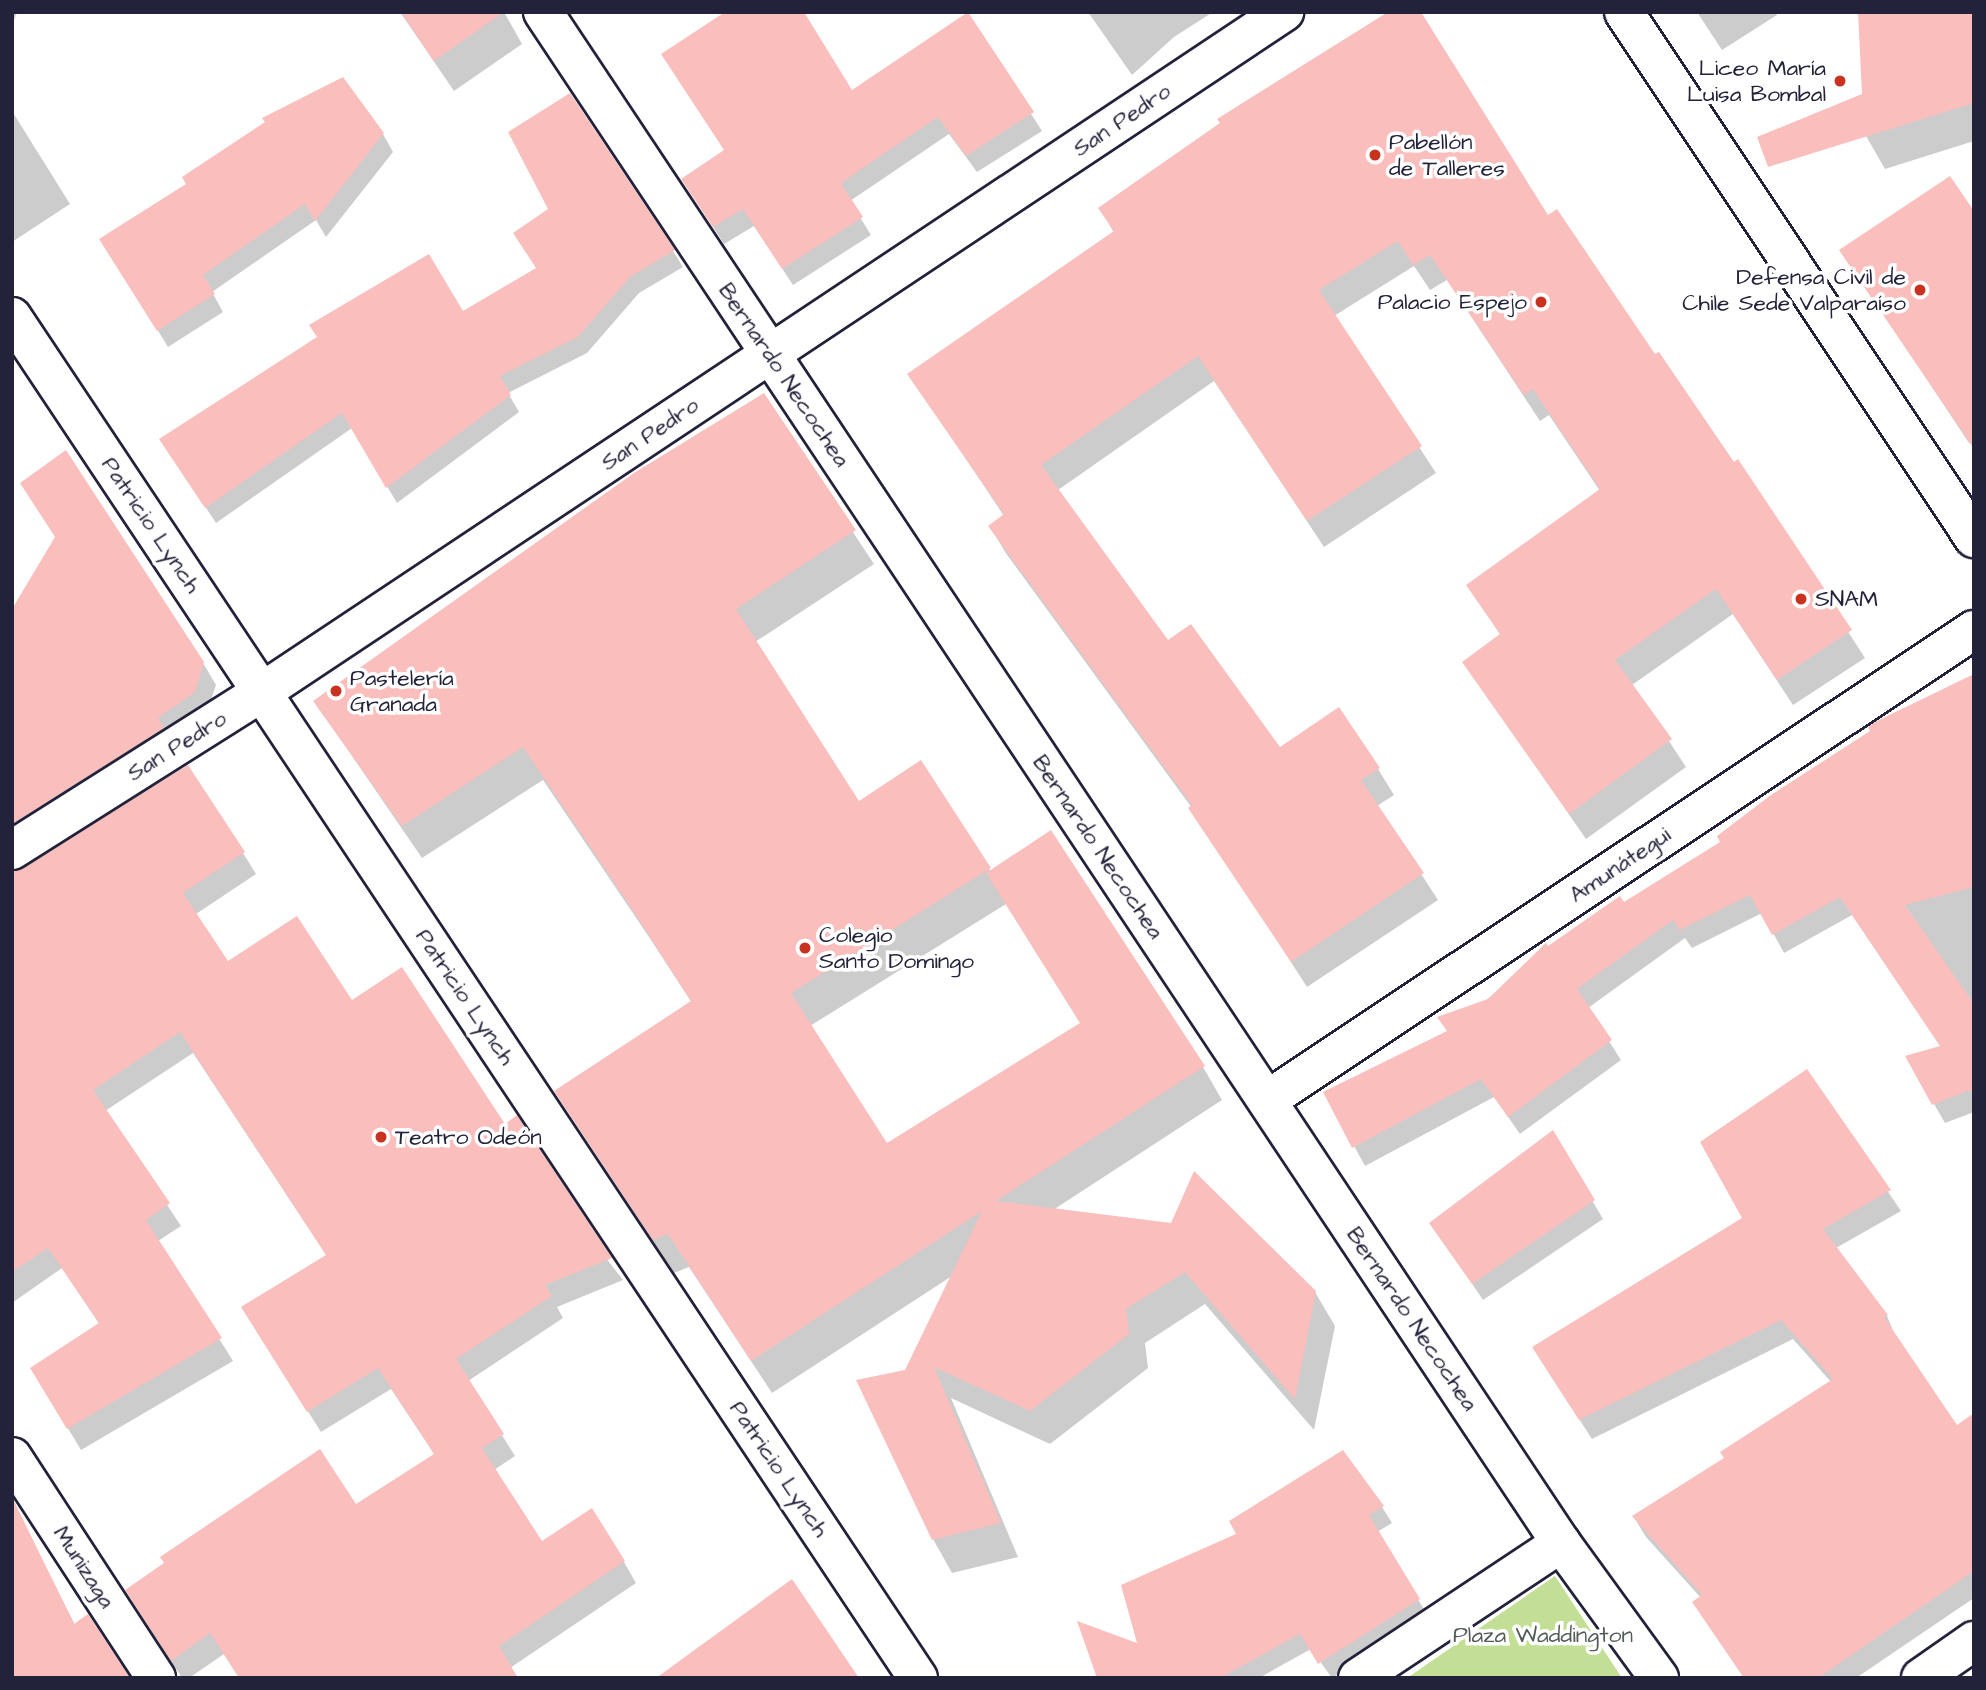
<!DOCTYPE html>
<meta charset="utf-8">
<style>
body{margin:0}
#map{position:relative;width:1986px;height:1690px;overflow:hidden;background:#fff;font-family:"Architects Daughter",sans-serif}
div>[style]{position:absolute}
.green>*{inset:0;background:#c3df96}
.shadow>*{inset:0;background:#0003}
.building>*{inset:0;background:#fabebc}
.roads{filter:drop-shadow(2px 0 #22223b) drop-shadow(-2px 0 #22223b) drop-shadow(0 2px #22223b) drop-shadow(0 -2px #22223b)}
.minor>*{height:38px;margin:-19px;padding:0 19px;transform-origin:19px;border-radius:19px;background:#fff}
.dots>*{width:19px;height:19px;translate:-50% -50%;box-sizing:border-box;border:4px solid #fff;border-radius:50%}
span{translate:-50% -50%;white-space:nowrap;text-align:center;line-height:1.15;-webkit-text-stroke:7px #fff;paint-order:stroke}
.poi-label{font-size:23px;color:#22223b}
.right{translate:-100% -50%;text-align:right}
.left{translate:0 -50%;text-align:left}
.street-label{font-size:23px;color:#22223b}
.park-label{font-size:23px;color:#525b56}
.frame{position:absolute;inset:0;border:14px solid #22223b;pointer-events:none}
</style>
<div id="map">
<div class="green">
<i style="clip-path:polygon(1555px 1576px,1622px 1678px,1407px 1678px)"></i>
</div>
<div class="shadow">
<i style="clip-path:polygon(12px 12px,17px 12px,12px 26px)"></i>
<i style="clip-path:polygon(400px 12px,504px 12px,522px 44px,454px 91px)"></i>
<i style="clip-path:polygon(1088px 12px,1213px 12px,1174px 37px,1132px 75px)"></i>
<i style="clip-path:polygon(1697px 12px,1776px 12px,1777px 15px,1722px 50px)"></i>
<i style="clip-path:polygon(1974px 12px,1974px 141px,1885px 169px,1866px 136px)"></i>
<i style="clip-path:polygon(967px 14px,1042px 131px,977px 172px,949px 134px,850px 201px,871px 235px,793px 285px,754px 226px,724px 244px,683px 180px,851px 92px)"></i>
<i style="clip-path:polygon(12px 111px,70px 204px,12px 242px)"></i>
<i style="clip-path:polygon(383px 134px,393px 152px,326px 237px,316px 220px,212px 292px,223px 312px,168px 347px,112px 256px)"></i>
<i style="clip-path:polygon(1100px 208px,1547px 218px,1734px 464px,1738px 461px,1865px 658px,1793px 705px,1733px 614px,1632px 685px,1686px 767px,1586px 839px,1464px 663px,1501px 636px,1469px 585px,1600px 491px,1549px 415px,1540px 421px,1447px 280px,1430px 290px,1414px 266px,1334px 316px,1436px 473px,1324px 547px,1214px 381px,1058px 490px,1167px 642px,1279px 749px,1378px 769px,1394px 795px,1377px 806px,1438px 900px,1307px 987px,1192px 808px,1005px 552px,990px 526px,1004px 516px,910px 375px,1114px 233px)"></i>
<i style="clip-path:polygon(673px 251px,683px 267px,639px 293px,587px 353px,508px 393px,519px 412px,397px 503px,352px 428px,216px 523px,171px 455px,462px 314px)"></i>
<i style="clip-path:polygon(1842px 251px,1974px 440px,1969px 443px)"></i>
<i style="clip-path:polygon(evenodd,763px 396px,874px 564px,755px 642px,859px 803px,921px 763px,991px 872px,1203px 1067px,1222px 1100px,1053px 1210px,1315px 1292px,1335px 1326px,1314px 1430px,1205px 1304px,1145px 1343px,1148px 1368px,1050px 1444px,951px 1398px,1018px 1557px,952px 1573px,933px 1539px,906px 1371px,952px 1276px,772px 1393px,689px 1267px,674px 1273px,556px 1092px,692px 1003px,649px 937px,543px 780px,422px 858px,315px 702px,763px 396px,1006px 904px,1081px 1024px,886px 1146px,810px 1026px,1006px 904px)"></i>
<i style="clip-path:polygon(12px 613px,203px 663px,216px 685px,206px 714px,12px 853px)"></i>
<i style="clip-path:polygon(1974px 700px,1974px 1112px,1945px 1123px,1907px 1057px,1941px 1047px,1852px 915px,1784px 953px,1762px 913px,1692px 948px,1685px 938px,1588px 1008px,1621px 1060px,1520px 1134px,1494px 1097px,1365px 1166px,1325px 1093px,1448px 1032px,1548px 949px)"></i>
<i style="clip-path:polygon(243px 853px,256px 874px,196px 914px,228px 963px,352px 1002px,504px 1126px,623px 1280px,557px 1307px,563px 1318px,468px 1381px,515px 1456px,494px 1470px,542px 1543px,624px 1562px,636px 1583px,510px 1668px,224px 1654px,189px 1678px,182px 1678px,139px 1612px,355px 1506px,435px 1455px,391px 1389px,321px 1432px,256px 1329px,327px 1256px,193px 1053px,105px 1111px,181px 1226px,158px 1241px,233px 1361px,81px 1450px,32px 1369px,100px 1325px,62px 1268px,12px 1303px,12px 874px)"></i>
<i style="clip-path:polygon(1807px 1072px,1901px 1211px,1836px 1248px,1887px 1316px,1896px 1338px,1957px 1428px,1974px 1415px,1974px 1598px,1856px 1678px,1744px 1678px,1694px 1603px,1701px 1598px,1646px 1537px,1634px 1517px,1726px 1459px,1831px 1382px,1793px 1339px,1592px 1439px,1546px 1368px,1744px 1218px)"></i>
<i style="clip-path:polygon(1552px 1133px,1603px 1219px,1483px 1300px,1431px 1223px)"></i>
<i style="clip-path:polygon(1382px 1507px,1392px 1523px,1377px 1532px,1428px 1616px,1332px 1678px,1311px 1649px,1259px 1678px,1099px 1678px,1139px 1646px,1239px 1535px)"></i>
<i style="clip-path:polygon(26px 1527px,75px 1625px,12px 1678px)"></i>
</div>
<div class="building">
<i style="clip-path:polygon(401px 12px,504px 12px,434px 61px)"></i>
<i style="clip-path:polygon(725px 12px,804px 12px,852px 90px,968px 12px,1034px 112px,966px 156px,938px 117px,841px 183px,863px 217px,782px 269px,743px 209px,713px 227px,681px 179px,724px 150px,661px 54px)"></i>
<i style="clip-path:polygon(1388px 12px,1421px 12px,1548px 215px,1557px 209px,1655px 354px,1659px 352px,1734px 462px,1738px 459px,1852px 630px,1777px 680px,1716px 589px,1615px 660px,1672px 739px,1569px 814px,1462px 662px,1500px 634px,1466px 585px,1600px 489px,1533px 389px,1524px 395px,1430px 255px,1413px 265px,1398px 241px,1319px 290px,1422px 446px,1307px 521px,1198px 356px,1041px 465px,1168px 640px,1191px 624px,1280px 747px,1339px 707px,1380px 768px,1361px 780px,1424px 873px,1291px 962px,1188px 808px,1192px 805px,988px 526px,1004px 514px,907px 374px,1114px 231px,1098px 208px,1220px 123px,1217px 119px)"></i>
<i style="clip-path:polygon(1858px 12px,1974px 12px,1974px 103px,1768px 167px,1757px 137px,1862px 94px)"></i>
<i style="clip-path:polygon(343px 77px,384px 133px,315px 221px,305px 204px,203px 275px,215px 294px,157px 331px,99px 239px,186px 184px,182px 177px,265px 122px,262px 118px)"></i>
<i style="clip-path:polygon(570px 93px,675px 250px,630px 277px,578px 337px,500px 376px,511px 395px,386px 488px,342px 413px,205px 508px,159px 439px,317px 337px,309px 325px,429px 254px,463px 311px,536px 268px,513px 233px,548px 209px,508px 132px)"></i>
<i style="clip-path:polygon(1950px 176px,1974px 211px,1974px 449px,1839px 250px)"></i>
<i style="clip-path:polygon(764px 393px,856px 530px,736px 609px,859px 801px,921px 760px,991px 868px,791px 993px,887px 1143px,1080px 1023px,986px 873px,1051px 830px,1205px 1066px,996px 1201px,1171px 1223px,1194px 1171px,1316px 1291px,1295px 1399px,1185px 1272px,1126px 1309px,1129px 1334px,1030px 1411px,934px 1367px,1001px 1523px,932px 1540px,856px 1380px,905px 1370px,982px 1211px,751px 1361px,668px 1234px,653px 1240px,554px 1091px,691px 1001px,628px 903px,523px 747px,402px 826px,313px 701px,634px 473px)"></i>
<i style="clip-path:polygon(66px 450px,204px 662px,195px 692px,158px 718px,164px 728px,12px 824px,12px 609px,55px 537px,20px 483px)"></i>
<i style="clip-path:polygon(1974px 674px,1974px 887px,1905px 905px,1974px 1004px,1974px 1096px,1970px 1090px,1932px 1105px,1905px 1056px,1940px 1046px,1840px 897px,1772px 935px,1750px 895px,1680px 930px,1673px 920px,1577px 989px,1612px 1040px,1508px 1117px,1481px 1079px,1352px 1148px,1323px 1092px,1447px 1031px,1437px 1017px,1488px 999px,1546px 943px,1548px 946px,1620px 896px,1624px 902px,1720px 842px,1717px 836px,1771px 795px,1870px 731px,1868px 727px,1875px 722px)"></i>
<i style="clip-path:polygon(188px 765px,245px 852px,183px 893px,228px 961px,297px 916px,352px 1000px,402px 967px,505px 1124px,517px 1115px,612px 1258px,545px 1285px,552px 1296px,456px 1359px,504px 1434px,482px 1448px,542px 1541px,592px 1508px,625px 1561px,499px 1646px,518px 1678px,239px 1678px,210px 1633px,171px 1661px,125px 1590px,164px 1563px,160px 1557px,320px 1449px,356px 1504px,434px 1454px,378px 1368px,307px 1412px,241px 1307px,326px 1255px,180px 1032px,93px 1090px,170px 1203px,146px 1220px,222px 1338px,67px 1429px,30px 1368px,99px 1323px,48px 1248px,12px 1272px,12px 872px)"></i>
<i style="clip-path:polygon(1807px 1069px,1891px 1190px,1823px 1229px,1888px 1315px,1884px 1317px,1957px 1425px,1974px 1413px,1974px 1571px,1818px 1678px,1744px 1678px,1692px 1602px,1702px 1595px,1632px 1516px,1724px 1458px,1720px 1452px,1833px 1379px,1781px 1320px,1579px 1420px,1532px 1347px,1742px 1218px,1700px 1142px)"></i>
<i style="clip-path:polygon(1553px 1130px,1595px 1200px,1472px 1284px,1429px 1223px)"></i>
<i style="clip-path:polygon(1343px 1450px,1384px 1506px,1369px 1515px,1420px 1599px,1318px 1664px,1300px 1634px,1220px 1678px,1097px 1678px,1077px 1621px,1137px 1643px,1121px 1585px,1236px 1534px,1229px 1521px)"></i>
<i style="clip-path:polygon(12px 1497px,74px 1624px,88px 1614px,130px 1678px,12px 1678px)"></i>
<i style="clip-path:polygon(792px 1579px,859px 1678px,656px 1678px)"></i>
</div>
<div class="roads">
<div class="minor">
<i style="left:543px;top:12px;width:1839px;rotate:56.38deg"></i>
<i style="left:1561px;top:1543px;width:167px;rotate:54deg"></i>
<i style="left:1624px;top:12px;width:632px;rotate:56.36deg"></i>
<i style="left:12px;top:317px;width:1635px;rotate:56.35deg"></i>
<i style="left:12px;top:850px;width:296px;rotate:-32.3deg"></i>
<i style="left:262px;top:692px;width:1228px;rotate:-33.64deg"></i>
<i style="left:1267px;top:1100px;width:849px;rotate:-33.62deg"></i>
<i style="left:12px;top:1457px;width:264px;rotate:56.9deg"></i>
<i style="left:1358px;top:1678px;width:244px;rotate:-33.6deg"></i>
<i style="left:1921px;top:1678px;width:65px;rotate:-34.9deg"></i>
</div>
</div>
<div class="dots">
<i style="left:1840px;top:81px;background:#c8321e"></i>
<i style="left:1375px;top:155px;background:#c8321e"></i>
<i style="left:1920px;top:290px;background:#c8321e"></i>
<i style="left:1541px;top:302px;background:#c8321e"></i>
<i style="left:1801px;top:599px;background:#c8321e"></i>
<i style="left:336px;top:691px;background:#c8321e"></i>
<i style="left:805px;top:948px;background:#c8321e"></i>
<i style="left:381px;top:1137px;background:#c8321e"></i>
</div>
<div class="poi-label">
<span class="right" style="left:1826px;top:81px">Liceo María<br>Luisa Bombal</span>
<span class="left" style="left:1389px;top:155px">Pabellón<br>de Talleres</span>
<span class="right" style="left:1906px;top:290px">Defensa Civil de<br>Chile Sede Valparaíso</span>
<span class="right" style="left:1527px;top:302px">Palacio Espejo</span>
<span class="left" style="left:1815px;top:599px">SNAM</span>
<span class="left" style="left:350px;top:691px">Pastelería<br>Granada</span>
<span class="left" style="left:819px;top:948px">Colegio<br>Santo Domingo</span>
<span class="left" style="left:395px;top:1137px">Teatro Odeón</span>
</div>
<div class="street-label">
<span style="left:1122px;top:120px;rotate:-34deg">San Pedro</span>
<span style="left:784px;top:375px;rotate:56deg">Bernardo Necochea</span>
<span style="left:650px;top:434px;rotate:-34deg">San Pedro</span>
<span style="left:151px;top:525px;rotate:56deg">Patricio Lynch</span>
<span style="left:177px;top:746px;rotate:-32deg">San Pedro</span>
<span style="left:1098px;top:847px;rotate:56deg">Bernardo Necochea</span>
<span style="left:1620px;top:865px;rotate:-34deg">Amunátegui</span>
<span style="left:465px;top:997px;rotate:56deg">Patricio Lynch</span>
<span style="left:1412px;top:1319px;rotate:56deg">Bernardo Necochea</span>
<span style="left:779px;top:1469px;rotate:56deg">Patricio Lynch</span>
<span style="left:84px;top:1567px;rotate:57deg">Munizaga</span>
</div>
<div class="park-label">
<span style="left:1543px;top:1635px">Plaza Waddington</span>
</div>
<div class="frame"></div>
</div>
